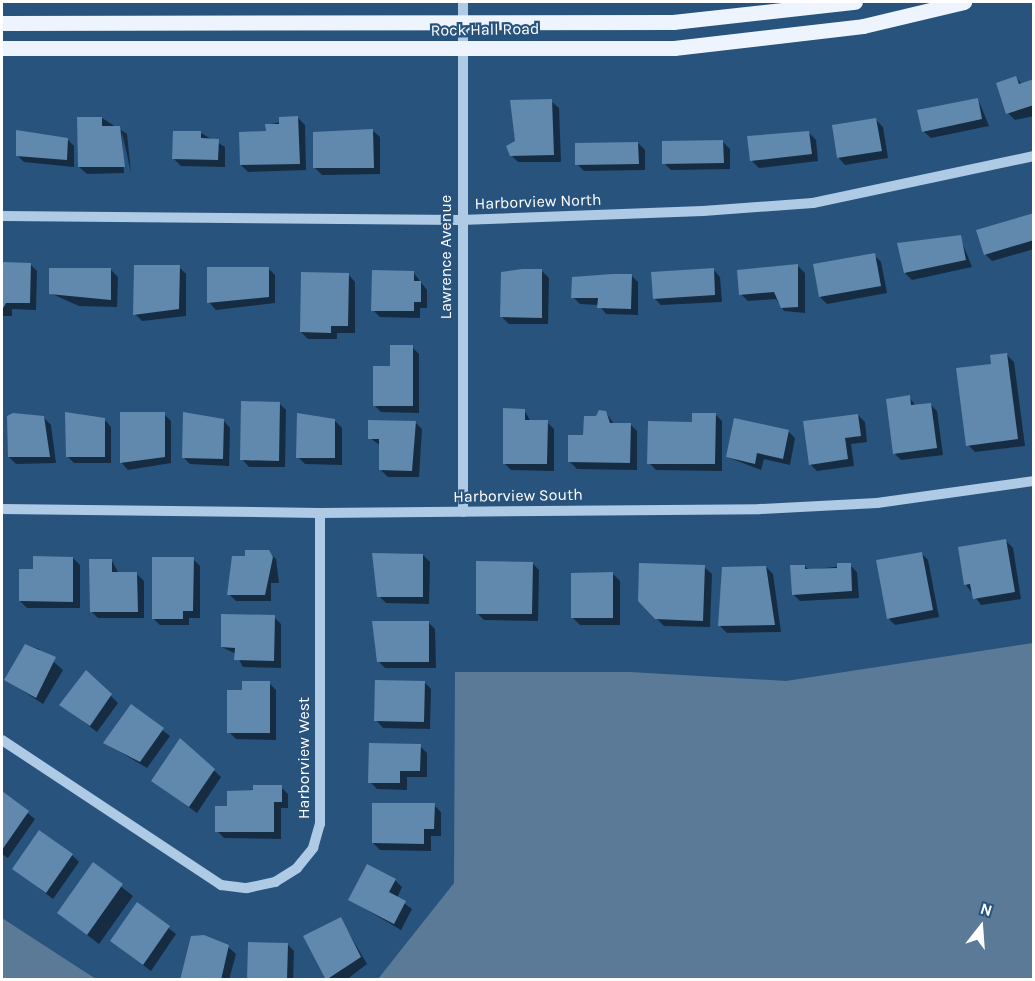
<!DOCTYPE html>
<style>
body{margin:0}
#map{position:relative;width:1035px;height:981px;overflow:hidden;background:#28537d;font-family:Karla,sans-serif}
div>[style]{position:absolute}
.water>*{inset:0;background:#5b7a97}
.shadow>*{inset:0;background:#0007}
.building>*{inset:0;background:#6188ad}
.minor>*{height:10px;margin:-5px;padding:0 5px;transform-origin:5px;border-radius:5px;background:#aecae4}
.major>*{height:15px;margin:-7.5px;padding:0 7.5px;transform-origin:7.5px;border-radius:7.5px;background:#eef4fd}
span{translate:-50% -50%;white-space:nowrap;text-align:center;line-height:1.15;-webkit-text-stroke:4.5px #28537d;paint-order:stroke}
.street-label{font-size:16px;color:#fff}
.frame{position:absolute;inset:0;border:3px solid #fff;pointer-events:none}
.north{position:absolute;left:951px;top:897px;width:60px;height:60px;-webkit-text-stroke:4px #28537d;paint-order:stroke;rotate:17deg;font-size:16px;font-weight:700;line-height:24px;text-align:center;color:#fff}
.north::after{content:'';display:block;margin:auto;width:21px;height:27px;background:#fff;clip-path:polygon(50% 0,100% 100%,50% 72%,0 100%)}
</style>
<div id="map">
<div class="water">
<i style="clip-path:polygon(1033px 643px,1033px 979px,378px 979px,454px 883px,455px 672px,630px 672px,786px 681px)"></i>
<i style="clip-path:polygon(2px 918px,82px 970px,96px 979px,2px 979px)"></i>
</div>
<div class="shadow">
<i style="clip-path:polygon(1016px 78px,1022px 84px,1034px 81px,1034px 116px,1015px 120px,1008px 113px)"></i>
<i style="clip-path:polygon(978px 99px,989px 126px,931px 138px,923px 131px)"></i>
<i style="clip-path:polygon(551px 101px,559px 108px,561px 162px,518px 162px,511px 155px)"></i>
<i style="clip-path:polygon(102px 118px,127px 134px,131px 173px,122px 132px,124px 173px,87px 174px,79px 167px)"></i>
<i style="clip-path:polygon(298px 118px,305px 125px,306px 170px,248px 172px,241px 165px,267px 133px,267px 125px)"></i>
<i style="clip-path:polygon(876px 120px,883px 127px,888px 158px,845px 165px,838px 157px)"></i>
<i style="clip-path:polygon(372px 130px,380px 137px,380px 174px,322px 175px,315px 168px)"></i>
<i style="clip-path:polygon(18px 132px,67px 139px,74px 146px,74px 167px,24px 162px,17px 155px)"></i>
<i style="clip-path:polygon(201px 133px,225px 147px,225px 167px,181px 166px,174px 159px)"></i>
<i style="clip-path:polygon(809px 133px,816px 140px,818px 161px,759px 168px,752px 161px)"></i>
<i style="clip-path:polygon(723px 142px,730px 149px,730px 169px,671px 170px,664px 163px)"></i>
<i style="clip-path:polygon(638px 143px,645px 150px,645px 170px,584px 171px,577px 164px)"></i>
<i style="clip-path:polygon(1034px 215px,1034px 249px,992px 261px,985px 254px)"></i>
<i style="clip-path:polygon(960px 237px,972px 267px,912px 280px,905px 273px)"></i>
<i style="clip-path:polygon(874px 255px,881px 262px,887px 293px,827px 304px,820px 297px)"></i>
<i style="clip-path:polygon(2px 264px,30px 264px,37px 271px,36px 310px,12px 309px,12px 316px,2px 316px)"></i>
<i style="clip-path:polygon(798px 266px,805px 273px,805px 313px,784px 311px,776px 299px,748px 301px,741px 294px)"></i>
<i style="clip-path:polygon(179px 267px,186px 274px,186px 316px,142px 321px,135px 314px)"></i>
<i style="clip-path:polygon(268px 268px,275px 275px,275px 303px,216px 310px,209px 302px)"></i>
<i style="clip-path:polygon(713px 269px,720px 277px,722px 302px,661px 305px,654px 298px)"></i>
<i style="clip-path:polygon(111px 270px,118px 277px,117px 307px,79px 306px,50px 293px)"></i>
<i style="clip-path:polygon(542px 271px,549px 278px,548px 324px,509px 324px,502px 317px)"></i>
<i style="clip-path:polygon(413px 272px,427px 290px,427px 308px,420px 308px,420px 318px,380px 317px,373px 310px)"></i>
<i style="clip-path:polygon(348px 274px,355px 282px,355px 333px,337px 333px,337px 339px,308px 339px,301px 332px)"></i>
<i style="clip-path:polygon(631px 275px,638px 282px,638px 315px,606px 314px,599px 305px,580px 304px,573px 297px)"></i>
<i style="clip-path:polygon(412px 347px,419px 354px,419px 413px,381px 412px,374px 405px,391px 367px)"></i>
<i style="clip-path:polygon(1007px 355px,1014px 362px,1025px 446px,975px 452px,968px 445px,993px 365px)"></i>
<i style="clip-path:polygon(909px 397px,916px 406px,930px 404px,937px 411px,943px 455px,901px 460px,894px 453px)"></i>
<i style="clip-path:polygon(279px 403px,286px 410px,285px 467px,249px 467px,242px 459px)"></i>
<i style="clip-path:polygon(524px 410px,531px 422px,547px 422px,554px 429px,554px 471px,511px 470px,504px 463px)"></i>
<i style="clip-path:polygon(606px 413px,614px 424px,630px 424px,637px 431px,637px 470px,577px 469px,570px 462px,597px 417px)"></i>
<i style="clip-path:polygon(164px 414px,171px 421px,171px 463px,128px 470px,121px 462px)"></i>
<i style="clip-path:polygon(715px 414px,722px 421px,722px 471px,656px 470px,649px 463px,694px 423px)"></i>
<i style="clip-path:polygon(858px 415px,865px 422px,867px 442px,851px 444px,854px 466px,817px 471px,810px 464px)"></i>
<i style="clip-path:polygon(44px 418px,51px 425px,56px 463px,16px 464px,9px 457px)"></i>
<i style="clip-path:polygon(104px 419px,111px 427px,111px 463px,74px 463px,67px 456px)"></i>
<i style="clip-path:polygon(223px 420px,230px 428px,229px 466px,190px 464px,183px 457px)"></i>
<i style="clip-path:polygon(335px 421px,342px 428px,342px 465px,305px 464px,298px 457px)"></i>
<i style="clip-path:polygon(415px 422px,422px 429px,419px 477px,388px 477px,381px 470px,381px 446px,370px 438px)"></i>
<i style="clip-path:polygon(788px 431px,795px 438px,790px 465px,764px 459px,761px 470px,727px 457px)"></i>
<i style="clip-path:polygon(1006px 541px,1013px 548px,1021px 599px,981px 605px,966px 585px)"></i>
<i style="clip-path:polygon(269px 552px,276px 559px,279px 583px,271px 583px,271px 601px,236px 601px,229px 594px,233px 558px)"></i>
<i style="clip-path:polygon(921px 553px,928px 560px,939px 617px,895px 625px,888px 618px)"></i>
<i style="clip-path:polygon(423px 555px,430px 562px,429px 604px,386px 603px,379px 596px)"></i>
<i style="clip-path:polygon(73px 558px,80px 565px,80px 608px,27px 608px,20px 601px,34px 571px)"></i>
<i style="clip-path:polygon(193px 559px,200px 566px,200px 618px,189px 618px,189px 625px,160px 625px,153px 618px)"></i>
<i style="clip-path:polygon(112px 561px,119px 574px,137px 574px,144px 581px,144px 618px,98px 618px,91px 611px)"></i>
<i style="clip-path:polygon(532px 563px,539px 570px,538px 621px,484px 620px,477px 613px)"></i>
<i style="clip-path:polygon(850px 565px,857px 572px,859px 598px,800px 601px,793px 594px,805px 566px,809px 570px)"></i>
<i style="clip-path:polygon(704px 567px,712px 574px,710px 627px,664px 626px,640px 601px)"></i>
<i style="clip-path:polygon(766px 567px,773px 574px,781px 632px,727px 633px,720px 626px)"></i>
<i style="clip-path:polygon(2px 569px,3px 570px,3px 604px,2px 604px)"></i>
<i style="clip-path:polygon(613px 574px,620px 581px,620px 625px,580px 625px,573px 618px)"></i>
<i style="clip-path:polygon(274px 617px,281px 624px,281px 668px,243px 667px,236px 654px,222px 647px)"></i>
<i style="clip-path:polygon(428px 622px,435px 629px,436px 668px,385px 668px,378px 661px)"></i>
<i style="clip-path:polygon(26px 645px,39px 649px,63px 670px,43px 704px,6px 680px)"></i>
<i style="clip-path:polygon(87px 672px,118px 703px,97px 732px,61px 705px)"></i>
<i style="clip-path:polygon(424px 682px,431px 689px,430px 729px,383px 728px,376px 720px)"></i>
<i style="clip-path:polygon(269px 683px,276px 690px,276px 740px,236px 739px,229px 732px,244px 692px)"></i>
<i style="clip-path:polygon(131px 706px,170px 736px,147px 768px,105px 743px)"></i>
<i style="clip-path:polygon(181px 740px,221px 777px,197px 813px,153px 781px)"></i>
<i style="clip-path:polygon(420px 746px,427px 753px,427px 777px,407px 777px,407px 790px,377px 789px,370px 782px)"></i>
<i style="clip-path:polygon(281px 787px,288px 794px,288px 808px,281px 808px,281px 839px,224px 838px,217px 831px,228px 808px,228px 792px)"></i>
<i style="clip-path:polygon(2px 793px,35px 819px,8px 858px,2px 854px)"></i>
<i style="clip-path:polygon(434px 805px,441px 812px,441px 836px,431px 836px,431px 851px,380px 850px,373px 843px)"></i>
<i style="clip-path:polygon(72px 855px,79px 862px,53px 899px,14px 869px)"></i>
<i style="clip-path:polygon(93px 865px,133px 896px,99px 944px,59px 913px)"></i>
<i style="clip-path:polygon(395px 880px,402px 887px,397px 898px,412px 909px,401px 930px,350px 900px)"></i>
<i style="clip-path:polygon(137px 904px,176px 934px,151px 971px,111px 941px)"></i>
<i style="clip-path:polygon(340px 918px,367px 964px,346px 980px,327px 980px,305px 936px)"></i>
<i style="clip-path:polygon(287px 944px,294px 951px,293px 980px,248px 980px)"></i>
<i style="clip-path:polygon(228px 947px,236px 954px,229px 980px,182px 980px)"></i>
</div>
<div class="building">
<i style="clip-path:polygon(1016px 76px,1019px 84px,1034px 79px,1034px 105px,1006px 114px,996px 83px)"></i>
<i style="clip-path:polygon(978px 98px,982px 119px,922px 132px,917px 110px)"></i>
<i style="clip-path:polygon(552px 99px,554px 155px,510px 156px,506px 146px,515px 141px,510px 100px)"></i>
<i style="clip-path:polygon(298px 116px,300px 164px,240px 165px,239px 132px,266px 131px,265px 124px,279px 124px,279px 117px)"></i>
<i style="clip-path:polygon(77px 117px,102px 117px,102px 126px,120px 126px,125px 167px,78px 167px)"></i>
<i style="clip-path:polygon(876px 118px,882px 151px,837px 158px,832px 125px)"></i>
<i style="clip-path:polygon(373px 129px,374px 168px,313px 168px,313px 132px)"></i>
<i style="clip-path:polygon(16px 130px,68px 138px,67px 160px,16px 156px)"></i>
<i style="clip-path:polygon(173px 131px,201px 131px,201px 138px,219px 139px,218px 160px,172px 159px)"></i>
<i style="clip-path:polygon(809px 131px,812px 154px,750px 161px,747px 136px)"></i>
<i style="clip-path:polygon(723px 140px,724px 163px,662px 164px,662px 141px)"></i>
<i style="clip-path:polygon(638px 142px,639px 164px,575px 165px,575px 143px)"></i>
<i style="clip-path:polygon(1034px 213px,1034px 240px,984px 255px,976px 230px)"></i>
<i style="clip-path:polygon(961px 235px,966px 260px,904px 273px,897px 243px)"></i>
<i style="clip-path:polygon(875px 253px,881px 286px,819px 297px,813px 264px)"></i>
<i style="clip-path:polygon(2px 262px,31px 263px,30px 303px,6px 303px,2px 310px)"></i>
<i style="clip-path:polygon(798px 264px,798px 307px,781px 308px,774px 292px,739px 295px,737px 270px)"></i>
<i style="clip-path:polygon(134px 265px,180px 265px,179px 309px,133px 315px)"></i>
<i style="clip-path:polygon(207px 267px,269px 267px,269px 297px,207px 303px)"></i>
<i style="clip-path:polygon(49px 268px,111px 268px,111px 300px,49px 294px)"></i>
<i style="clip-path:polygon(714px 268px,715px 295px,653px 299px,651px 272px)"></i>
<i style="clip-path:polygon(522px 269px,542px 269px,542px 318px,500px 317px,501px 272px)"></i>
<i style="clip-path:polygon(372px 270px,414px 271px,414px 281px,421px 281px,421px 302px,414px 302px,414px 311px,371px 311px)"></i>
<i style="clip-path:polygon(301px 272px,349px 273px,348px 326px,331px 326px,331px 333px,300px 332px)"></i>
<i style="clip-path:polygon(612px 274px,632px 274px,631px 309px,597px 308px,598px 298px,571px 298px,572px 277px)"></i>
<i style="clip-path:polygon(390px 345px,413px 345px,413px 406px,373px 406px,373px 366px,390px 366px)"></i>
<i style="clip-path:polygon(1007px 353px,1018px 439px,966px 446px,956px 368px,991px 364px,990px 355px)"></i>
<i style="clip-path:polygon(910px 395px,911px 405px,931px 403px,937px 448px,893px 454px,886px 399px)"></i>
<i style="clip-path:polygon(241px 401px,280px 402px,279px 461px,240px 460px)"></i>
<i style="clip-path:polygon(503px 408px,525px 409px,525px 420px,548px 420px,547px 464px,503px 464px)"></i>
<i style="clip-path:polygon(599px 410px,606px 411px,610px 423px,631px 423px,630px 463px,568px 462px,568px 435px,583px 435px,584px 416px,596px 416px)"></i>
<i style="clip-path:polygon(65px 412px,105px 418px,105px 457px,66px 457px)"></i>
<i style="clip-path:polygon(120px 412px,165px 412px,165px 457px,120px 463px)"></i>
<i style="clip-path:polygon(183px 412px,224px 419px,223px 459px,182px 458px)"></i>
<i style="clip-path:polygon(13px 413px,44px 416px,50px 457px,8px 457px,7px 416px)"></i>
<i style="clip-path:polygon(297px 413px,335px 419px,335px 458px,296px 458px)"></i>
<i style="clip-path:polygon(692px 413px,716px 413px,715px 464px,647px 464px,648px 421px,692px 422px)"></i>
<i style="clip-path:polygon(858px 414px,861px 436px,845px 438px,848px 459px,809px 465px,803px 421px)"></i>
<i style="clip-path:polygon(734px 418px,789px 430px,783px 459px,757px 453px,755px 464px,726px 457px)"></i>
<i style="clip-path:polygon(368px 420px,416px 421px,412px 471px,379px 470px,379px 439px,368px 439px)"></i>
<i style="clip-path:polygon(1006px 539px,1015px 592px,973px 599px,970px 584px,964px 585px,958px 547px)"></i>
<i style="clip-path:polygon(245px 550px,269px 550px,273px 557px,265px 595px,227px 595px,232px 556px,245px 556px)"></i>
<i style="clip-path:polygon(922px 552px,933px 610px,887px 619px,876px 560px)"></i>
<i style="clip-path:polygon(372px 553px,423px 554px,423px 597px,377px 597px)"></i>
<i style="clip-path:polygon(73px 557px,73px 602px,19px 601px,19px 569px,33px 569px,33px 556px)"></i>
<i style="clip-path:polygon(152px 557px,194px 557px,193px 611px,183px 611px,183px 619px,152px 619px)"></i>
<i style="clip-path:polygon(89px 559px,112px 559px,112px 572px,137px 572px,138px 612px,90px 612px)"></i>
<i style="clip-path:polygon(476px 561px,533px 562px,532px 614px,476px 614px)"></i>
<i style="clip-path:polygon(639px 563px,705px 565px,703px 621px,655px 619px,638px 601px)"></i>
<i style="clip-path:polygon(837px 563px,851px 563px,852px 591px,792px 595px,790px 565px,805px 565px,805px 569px,837px 568px)"></i>
<i style="clip-path:polygon(766px 566px,775px 625px,718px 626px,722px 567px)"></i>
<i style="clip-path:polygon(613px 572px,613px 618px,571px 618px,571px 573px)"></i>
<i style="clip-path:polygon(221px 614px,275px 615px,274px 661px,234px 660px,235px 648px,221px 647px)"></i>
<i style="clip-path:polygon(372px 621px,429px 621px,429px 662px,377px 662px)"></i>
<i style="clip-path:polygon(25px 644px,56px 657px,36px 698px,4px 680px)"></i>
<i style="clip-path:polygon(86px 670px,112px 694px,90px 726px,59px 705px)"></i>
<i style="clip-path:polygon(375px 680px,425px 681px,424px 722px,374px 721px)"></i>
<i style="clip-path:polygon(242px 681px,270px 681px,270px 733px,227px 733px,227px 690px,242px 690px)"></i>
<i style="clip-path:polygon(131px 704px,164px 728px,140px 762px,103px 743px)"></i>
<i style="clip-path:polygon(180px 738px,215px 769px,189px 807px,151px 781px)"></i>
<i style="clip-path:polygon(369px 743px,421px 744px,420px 771px,400px 771px,400px 783px,368px 783px)"></i>
<i style="clip-path:polygon(253px 785px,282px 785px,282px 802px,274px 802px,274px 832px,215px 832px,215px 806px,227px 806px,227px 791px,253px 790px)"></i>
<i style="clip-path:polygon(2px 791px,29px 811px,2px 850px)"></i>
<i style="clip-path:polygon(372px 803px,435px 803px,434px 829px,424px 829px,424px 844px,372px 843px)"></i>
<i style="clip-path:polygon(39px 830px,73px 854px,46px 893px,12px 869px)"></i>
<i style="clip-path:polygon(93px 862px,123px 884px,87px 935px,57px 913px)"></i>
<i style="clip-path:polygon(367px 864px,396px 879px,389px 892px,406px 901px,394px 924px,348px 900px)"></i>
<i style="clip-path:polygon(137px 902px,170px 926px,143px 965px,110px 941px)"></i>
<i style="clip-path:polygon(341px 917px,361px 957px,326px 980px,303px 936px)"></i>
<i style="clip-path:polygon(204px 935px,229px 945px,221px 980px,180px 980px,191px 936px)"></i>
<i style="clip-path:polygon(248px 942px,288px 943px,287px 980px,247px 980px)"></i>
</div>
<div class="minor">
<i style="left:2px;top:216px;width:458px;rotate:0.5deg"></i>
<i style="left:460px;top:220px;width:243px;rotate:-2.1deg"></i>
<i style="left:703px;top:211px;width:110px;rotate:-4.2deg"></i>
<i style="left:813px;top:203px;width:226px;rotate:-12deg"></i>
<i style="left:2px;top:509px;width:318px;rotate:0.7deg"></i>
<i style="left:320px;top:513px;width:440px;rotate:-0.5deg"></i>
<i style="left:760px;top:509px;width:117px;rotate:-2.9deg"></i>
<i style="left:877px;top:503px;width:159px;rotate:-8deg"></i>
<i style="left:463px;top:512px;width:510px;rotate:-90deg"></i>
<i style="left:2px;top:740px;width:263px;rotate:33.5deg"></i>
<i style="left:221px;top:885px;width:26px;rotate:7deg"></i>
<i style="left:247px;top:888px;width:29px;rotate:-12deg"></i>
<i style="left:275px;top:882px;width:26px;rotate:-32deg"></i>
<i style="left:297px;top:868px;width:26px;rotate:-51deg"></i>
<i style="left:313px;top:848px;width:25px;rotate:-74deg"></i>
<i style="left:320px;top:824px;width:311px;rotate:-90deg"></i>
</div>
<div class="major">
<i style="left:2px;top:23px;width:671px;rotate:-0.09deg"></i>
<i style="left:673px;top:22px;width:183px;rotate:-6.3deg"></i>
<i style="left:2px;top:48px;width:672px"></i>
<i style="left:674px;top:48px;width:190px;rotate:-6.6deg"></i>
<i style="left:863px;top:26px;width:104px;rotate:-13.4deg"></i>
</div>
<div class="street-label">
<span style="left:485px;top:30px;rotate:-1deg">Rock Hall Road</span>
<span style="left:538px;top:202px;rotate:-2deg">Harborview North</span>
<span style="left:446px;top:257px;rotate:-90deg">Lawrence Avenue</span>
<span style="left:518px;top:496px;rotate:-1deg">Harborview South</span>
<span style="left:304px;top:758px;rotate:-90deg">Harborview West</span>
</div>
<div class="frame"></div>
<div class="north">N</div>
</div>
